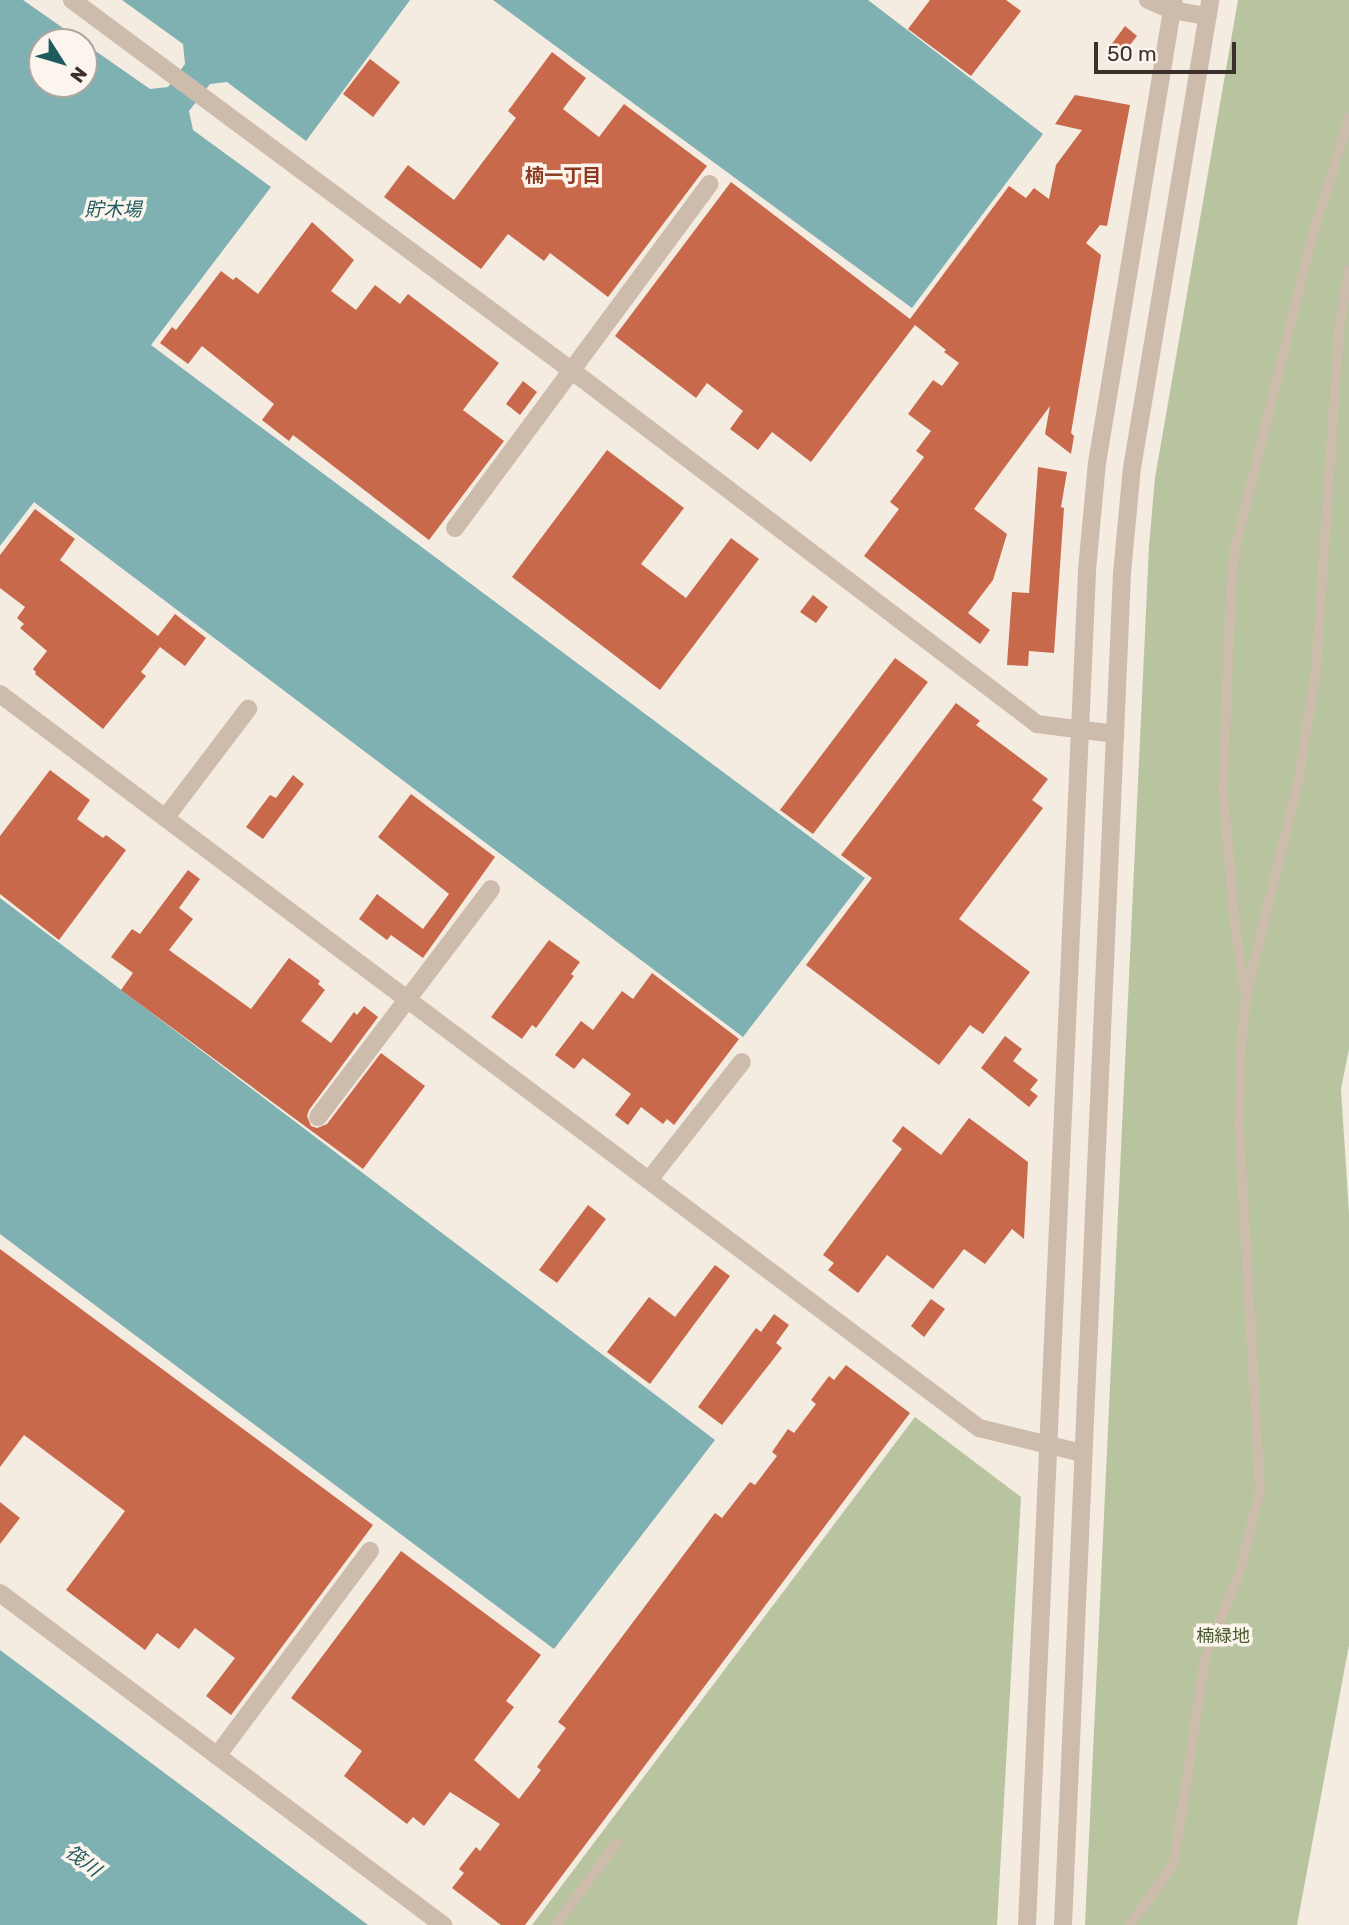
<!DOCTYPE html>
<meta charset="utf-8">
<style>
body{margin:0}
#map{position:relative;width:1349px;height:1925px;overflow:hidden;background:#f4ebe1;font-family:Rubik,"Noto Sans JP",sans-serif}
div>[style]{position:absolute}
.green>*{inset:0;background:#b8c4a0}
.water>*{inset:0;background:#7fb0b2}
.building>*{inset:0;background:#c8694b}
.service>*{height:10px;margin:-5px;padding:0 5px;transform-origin:5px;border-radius:5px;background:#cdbbac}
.minor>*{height:18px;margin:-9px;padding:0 9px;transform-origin:9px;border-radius:9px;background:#cdbbac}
.tertiary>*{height:18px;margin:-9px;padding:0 9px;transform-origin:9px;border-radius:9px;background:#cdbbac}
span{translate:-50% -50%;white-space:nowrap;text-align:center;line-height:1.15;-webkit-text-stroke:7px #fbf5ee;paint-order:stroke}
.park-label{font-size:18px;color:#4a5a2e}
.neighbourhood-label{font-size:19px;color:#8c3b22;font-weight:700}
.water-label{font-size:19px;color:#1f5a5e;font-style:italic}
.north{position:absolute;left:28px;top:28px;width:70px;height:70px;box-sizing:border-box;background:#fbf5ee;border:2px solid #aea6a0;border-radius:50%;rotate:127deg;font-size:19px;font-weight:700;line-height:28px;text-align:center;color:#3b302b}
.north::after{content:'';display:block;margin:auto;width:24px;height:32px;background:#1f5a5e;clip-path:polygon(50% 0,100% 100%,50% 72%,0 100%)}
.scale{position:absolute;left:1094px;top:42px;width:142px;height:32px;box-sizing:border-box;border:4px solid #3b302b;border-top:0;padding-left:9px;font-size:21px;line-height:24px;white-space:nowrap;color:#3b302b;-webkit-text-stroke:5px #fbf5ee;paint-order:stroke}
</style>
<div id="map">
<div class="green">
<i style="clip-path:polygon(1238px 0,1349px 0,1349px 1049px,1341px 1089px,1349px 1214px,1349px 1645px,1297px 1925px,1085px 1925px,1149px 546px,1155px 478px)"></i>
<i style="clip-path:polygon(915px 1417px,1021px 1497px,997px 1925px,532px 1925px)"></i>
</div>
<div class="water">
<i style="clip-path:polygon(0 0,23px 0,83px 42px,42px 42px,42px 84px,84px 84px,84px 43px,150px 89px,168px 87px,185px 64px,183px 44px,122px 0,410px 0,306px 141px,227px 82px,210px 84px,189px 111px,193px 130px,271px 187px,151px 345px,865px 878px,743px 1037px,34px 502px,0 546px)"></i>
<i style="clip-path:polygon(493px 0,868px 0,1043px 134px,912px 308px)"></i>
<i style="clip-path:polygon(0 898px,715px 1440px,554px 1649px,0 1234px)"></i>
<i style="clip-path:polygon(0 1650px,368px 1925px,0 1925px)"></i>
</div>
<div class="building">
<i style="clip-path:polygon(930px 0,1006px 0,1021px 11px,971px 76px,908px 29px)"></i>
<i style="clip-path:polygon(1125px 26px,1137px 36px,1123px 54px,1111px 45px)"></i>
<i style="clip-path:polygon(552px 52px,586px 78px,563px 109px,599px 137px,624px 104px,707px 166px,608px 297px,550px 253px,544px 261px,508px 234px,481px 269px,384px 197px,408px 165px,454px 200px,516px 118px,508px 111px)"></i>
<i style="clip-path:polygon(370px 59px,400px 82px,373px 117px,343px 94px)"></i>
<i style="clip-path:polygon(1075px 95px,1130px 105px,1107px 226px,1100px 225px,1086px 243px,1101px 255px,1071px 433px,1074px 436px,1071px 454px,1045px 434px,1050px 406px,974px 509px,1007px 534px,993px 580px,968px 613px,990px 630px,980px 644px,864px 556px,899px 509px,890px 502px,924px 457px,916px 451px,931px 431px,908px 414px,933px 380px,942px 386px,959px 363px,944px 352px,946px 350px,915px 325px,811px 462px,772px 432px,758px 450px,730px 429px,743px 411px,707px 383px,696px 398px,615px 336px,731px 182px,910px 319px,1009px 186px,1026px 198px,1034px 188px,1049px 199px,1056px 165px,1082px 130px,1055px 124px)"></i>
<i style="clip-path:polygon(312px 222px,354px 260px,331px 291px,356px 310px,375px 285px,400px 304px,408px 294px,499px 363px,463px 410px,504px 441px,429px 540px,293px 435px,289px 441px,262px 420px,274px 404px,202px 346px,188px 364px,160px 343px,172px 327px,176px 330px,221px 271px,233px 280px,236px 277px,258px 294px)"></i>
<i style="clip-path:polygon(523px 381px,537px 392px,520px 415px,506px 404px)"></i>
<i style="clip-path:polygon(607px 450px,684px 508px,641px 564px,686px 598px,731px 538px,759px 559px,660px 690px,512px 577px)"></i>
<i style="clip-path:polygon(1038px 467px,1067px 472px,1061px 507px,1064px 508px,1054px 653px,1029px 651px,1028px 666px,1007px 665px,1012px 592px,1029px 593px)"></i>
<i style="clip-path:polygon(35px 509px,75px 539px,60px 560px,158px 636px,175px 614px,206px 638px,185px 666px,160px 647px,141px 672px,146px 676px,103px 729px,35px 674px,36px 672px,33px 669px,47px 651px,20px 628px,24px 624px,17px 618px,25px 607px,0 588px,0 555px)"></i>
<i style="clip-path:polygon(813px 595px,828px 607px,816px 623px,800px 612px)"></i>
<i style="clip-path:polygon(895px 658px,928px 682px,813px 834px,780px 810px)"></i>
<i style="clip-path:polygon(956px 703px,980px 721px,976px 725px,1048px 779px,1032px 800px,1043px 808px,959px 919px,1030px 972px,983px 1034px,970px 1025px,939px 1065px,806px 965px,872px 878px,841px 855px)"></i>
<i style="clip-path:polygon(50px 770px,90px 800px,77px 819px,103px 838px,106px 835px,126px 850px,59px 940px,0 894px,0 836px)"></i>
<i style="clip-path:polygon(293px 775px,304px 784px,263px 839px,246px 827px,270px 795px,276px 798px)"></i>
<i style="clip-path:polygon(411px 794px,495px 857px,423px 958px,391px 935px,387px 940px,359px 919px,377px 894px,423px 929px,449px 894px,378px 837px)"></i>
<i style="clip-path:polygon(188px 870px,200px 879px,179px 908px,193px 919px,169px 950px,251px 1009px,289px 958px,320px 981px,318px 984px,325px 990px,301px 1021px,331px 1043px,354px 1012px,357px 1015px,364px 1006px,378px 1017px,309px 1110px,307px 1116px,311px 1126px,317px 1128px,327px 1124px,381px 1053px,425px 1086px,363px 1169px,121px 990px,133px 973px,111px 957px,132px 929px,140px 934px)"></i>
<i style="clip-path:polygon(549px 940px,580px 962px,571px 974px,574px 976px,536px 1028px,532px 1025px,522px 1039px,491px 1017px)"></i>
<i style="clip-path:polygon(652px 973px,739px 1039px,674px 1125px,667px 1119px,663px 1124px,641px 1107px,628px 1125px,615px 1115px,631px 1094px,583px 1058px,574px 1069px,555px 1055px,581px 1021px,593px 1030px,622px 991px,633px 999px)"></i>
<i style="clip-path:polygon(1005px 1036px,1022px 1049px,1013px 1061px,1038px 1080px,1030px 1090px,1038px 1096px,1029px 1107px,981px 1068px)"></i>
<i style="clip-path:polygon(969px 1118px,1028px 1162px,1024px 1239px,1012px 1229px,985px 1264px,964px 1249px,933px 1289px,887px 1255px,858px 1293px,828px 1270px,834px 1263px,823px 1255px,902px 1149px,892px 1141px,903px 1126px,941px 1155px)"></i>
<i style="clip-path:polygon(588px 1205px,606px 1219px,557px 1283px,539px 1270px)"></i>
<i style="clip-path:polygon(0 1249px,373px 1525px,231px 1715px,206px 1696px,235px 1658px,195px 1628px,179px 1649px,157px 1633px,145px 1650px,66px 1590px,125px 1511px,24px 1435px,0 1467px)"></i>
<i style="clip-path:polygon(715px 1265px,730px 1276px,650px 1384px,607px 1352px,649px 1297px,675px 1317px)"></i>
<i style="clip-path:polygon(931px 1299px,945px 1309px,924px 1337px,911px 1326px)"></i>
<i style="clip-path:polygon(774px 1314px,789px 1325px,776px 1343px,782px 1348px,722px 1425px,698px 1407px,756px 1328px,761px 1332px)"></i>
<i style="clip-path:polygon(846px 1365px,910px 1413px,525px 1925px,501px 1925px,452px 1888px,464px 1873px,459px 1869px,476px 1847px,480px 1851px,500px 1824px,450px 1792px,424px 1826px,413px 1817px,407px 1824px,344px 1776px,362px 1751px,291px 1698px,401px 1551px,541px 1655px,506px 1701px,514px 1707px,474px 1760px,519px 1799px,541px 1770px,537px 1767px,566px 1728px,558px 1722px,715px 1513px,722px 1518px,750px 1482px,755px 1485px,777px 1456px,772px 1452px,788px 1429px,794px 1433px,816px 1404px,811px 1400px,829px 1376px,834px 1380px)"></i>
<i style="clip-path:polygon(0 1502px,20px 1518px,0 1544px)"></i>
</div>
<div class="service">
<i style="left:1245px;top:991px;width:64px;rotate:-99deg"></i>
<i style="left:1235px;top:928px;width:141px;rotate:-94.9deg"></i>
<i style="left:1223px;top:788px;width:202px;rotate:-87.7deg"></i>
<i style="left:1231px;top:586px;width:36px;rotate:-84deg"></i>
<i style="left:1235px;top:550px;width:318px;rotate:-76.2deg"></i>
<i style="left:1311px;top:241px;width:129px;rotate:-72.8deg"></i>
<i style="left:556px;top:1925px;width:102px;rotate:-53.8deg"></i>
<i style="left:1130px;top:1925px;width:76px;rotate:-54.6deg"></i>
<i style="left:1174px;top:1863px;width:207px;rotate:-81.4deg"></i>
<i style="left:1205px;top:1658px;width:94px;rotate:-68.1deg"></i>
<i style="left:1240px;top:1571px;width:83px;rotate:-76.1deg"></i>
<i style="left:1260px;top:1490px;width:364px;rotate:-93.3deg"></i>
<i style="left:1239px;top:1127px;width:79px;rotate:-88.5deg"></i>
<i style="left:1241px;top:1048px;width:52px;rotate:-84.5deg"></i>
<i style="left:1246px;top:996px;width:219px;rotate:-76.3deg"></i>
<i style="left:1298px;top:783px;width:115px;rotate:-81deg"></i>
<i style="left:1316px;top:669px;width:342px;rotate:-86.1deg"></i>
<i style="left:1339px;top:328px;width:59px;rotate:-80.2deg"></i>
</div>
<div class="minor">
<i style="left:455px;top:528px;width:428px;rotate:-53.5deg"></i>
<i style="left:166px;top:817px;width:136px;rotate:-52.8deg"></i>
<i style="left:318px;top:1117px;width:286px;rotate:-52.8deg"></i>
<i style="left:649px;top:1180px;width:150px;rotate:-51.8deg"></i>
<i style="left:217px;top:1756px;width:256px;rotate:-53.3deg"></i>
</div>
<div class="tertiary">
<i style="left:72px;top:0;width:621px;rotate:36.56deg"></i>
<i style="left:571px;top:370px;width:585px;rotate:37.22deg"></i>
<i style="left:1037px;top:724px;width:79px;rotate:7.3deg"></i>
<i style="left:1148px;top:0;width:26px;rotate:23deg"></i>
<i style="left:1172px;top:10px;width:36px;rotate:10deg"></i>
<i style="left:0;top:694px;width:1224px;rotate:36.86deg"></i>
<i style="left:979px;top:1428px;width:106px;rotate:13.6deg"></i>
<i style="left:0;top:1593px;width:554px;rotate:36.85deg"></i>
<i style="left:1027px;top:1925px;width:1356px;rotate:-87.46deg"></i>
<i style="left:1087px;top:570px;width:107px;rotate:-84.7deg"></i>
<i style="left:1097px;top:463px;width:469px;rotate:-80.6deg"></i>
<i style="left:1063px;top:1925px;width:1353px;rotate:-87.5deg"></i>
<i style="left:1122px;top:573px;width:105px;rotate:-84.6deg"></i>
<i style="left:1132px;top:468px;width:474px;rotate:-80.5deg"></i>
</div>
<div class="park-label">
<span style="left:1223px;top:1636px">楠緑地</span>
</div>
<div class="neighbourhood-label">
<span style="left:563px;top:176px">楠一丁目</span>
</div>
<div class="water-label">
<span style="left:113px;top:210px">貯木場</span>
<span style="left:83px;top:1861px;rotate:37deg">筏川</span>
</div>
<div class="north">N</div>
<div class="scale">50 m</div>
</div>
